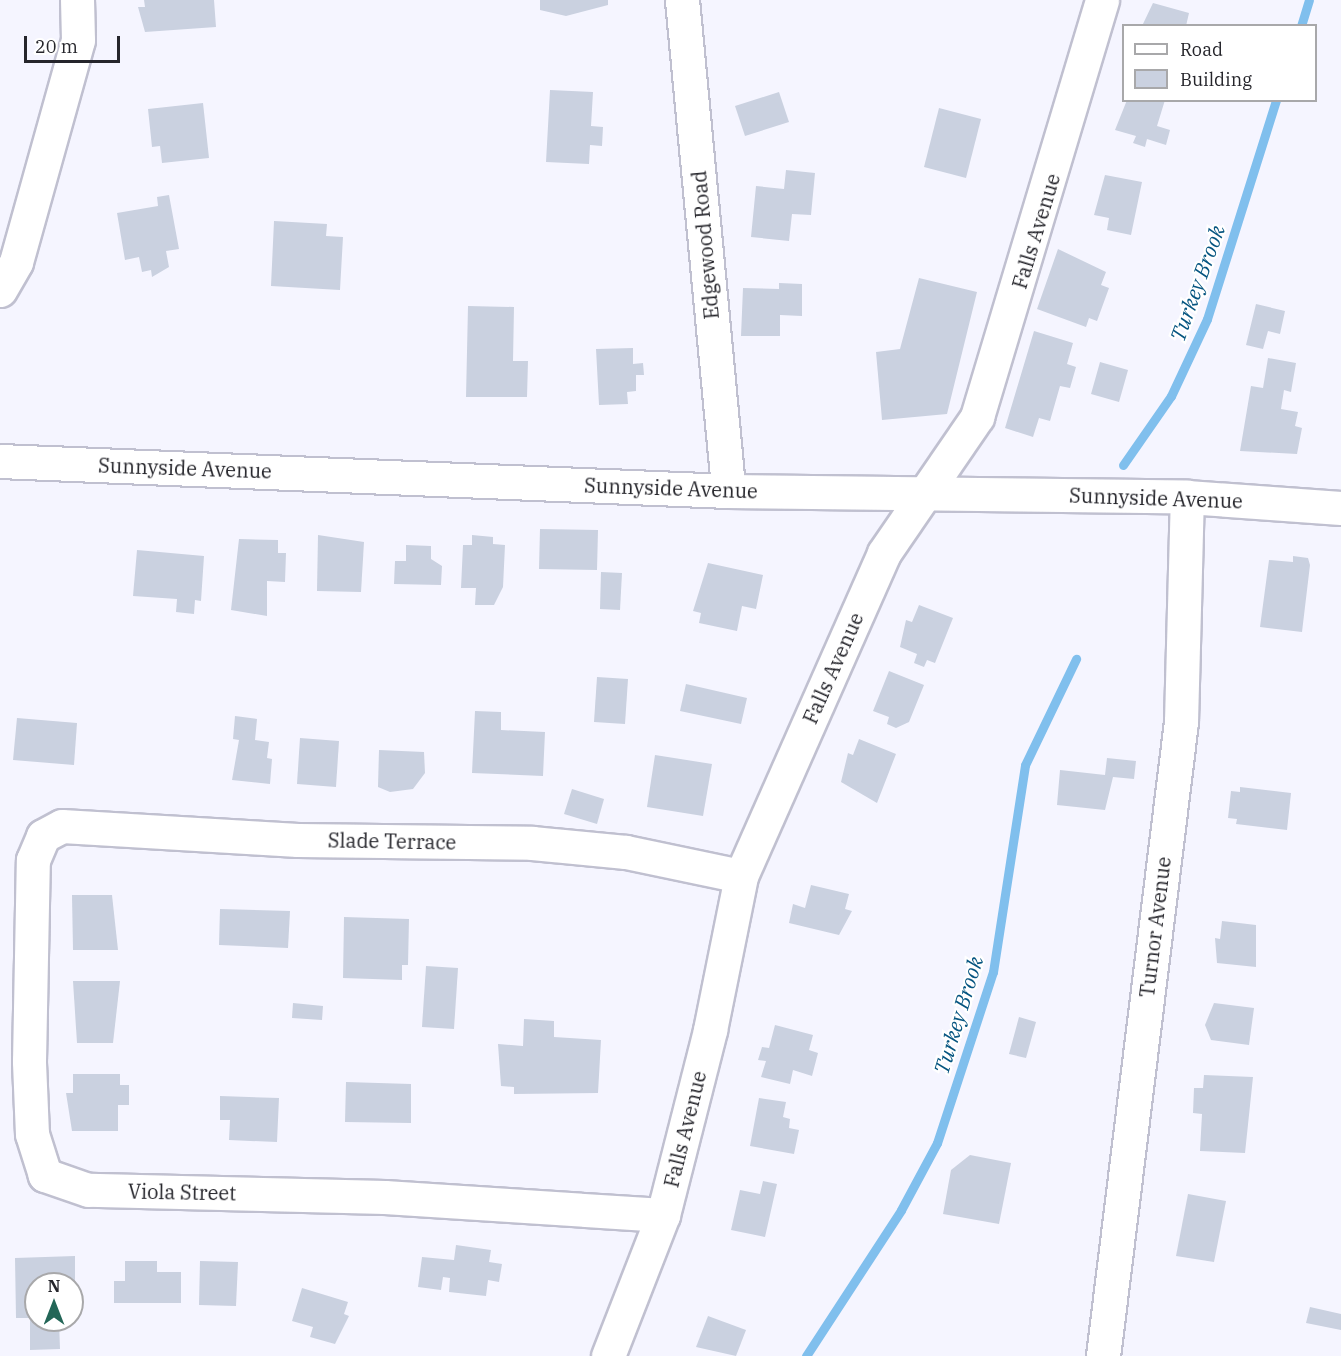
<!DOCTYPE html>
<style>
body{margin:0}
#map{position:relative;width:1341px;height:1356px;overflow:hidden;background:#f5f5ff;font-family:"IBM Plex Serif",serif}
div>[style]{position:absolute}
.stream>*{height:9px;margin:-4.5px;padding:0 4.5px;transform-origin:4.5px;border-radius:4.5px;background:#80bfed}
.building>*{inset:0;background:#cad1e0}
.roads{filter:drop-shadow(2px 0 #c0c0d0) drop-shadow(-2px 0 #c0c0d0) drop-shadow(0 2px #c0c0d0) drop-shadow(0 -2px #c0c0d0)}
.street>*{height:33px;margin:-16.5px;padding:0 16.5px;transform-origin:16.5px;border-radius:16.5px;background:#fff}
.secondary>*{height:33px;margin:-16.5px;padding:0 16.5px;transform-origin:16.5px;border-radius:16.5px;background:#fff}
span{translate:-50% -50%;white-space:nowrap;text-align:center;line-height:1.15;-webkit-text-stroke:4.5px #fff;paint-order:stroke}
.street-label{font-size:20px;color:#25252b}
.water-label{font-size:21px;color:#065580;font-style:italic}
.legend{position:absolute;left:1122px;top:24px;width:195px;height:78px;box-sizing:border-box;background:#fff;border:2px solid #a8a8aa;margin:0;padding:8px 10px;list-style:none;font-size:18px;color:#25252b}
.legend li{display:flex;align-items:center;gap:12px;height:30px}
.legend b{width:30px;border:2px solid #a8a8aa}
.north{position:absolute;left:24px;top:1272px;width:60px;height:60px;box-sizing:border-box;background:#fff;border:2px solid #a8a8aa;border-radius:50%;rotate:0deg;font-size:16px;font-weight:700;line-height:24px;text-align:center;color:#25252b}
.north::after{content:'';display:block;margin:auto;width:21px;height:27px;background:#236657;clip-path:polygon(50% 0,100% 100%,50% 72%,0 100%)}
.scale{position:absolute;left:24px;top:36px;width:96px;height:27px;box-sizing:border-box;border:3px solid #25252b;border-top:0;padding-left:8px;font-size:18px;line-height:21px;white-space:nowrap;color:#25252b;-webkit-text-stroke:4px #fff;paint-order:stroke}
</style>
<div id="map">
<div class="stream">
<i style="left:1301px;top:26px;width:27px;rotate:-73deg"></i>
<i style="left:1123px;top:465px;width:84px;rotate:-55.2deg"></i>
<i style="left:1171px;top:396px;width:85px;rotate:-64.9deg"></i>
<i style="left:1207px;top:319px;width:230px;rotate:-72.5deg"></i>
<i style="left:806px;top:1356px;width:174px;rotate:-56.9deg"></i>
<i style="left:901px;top:1210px;width:76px;rotate:-61.8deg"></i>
<i style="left:937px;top:1143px;width:180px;rotate:-71.9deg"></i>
<i style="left:993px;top:972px;width:209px;rotate:-81.2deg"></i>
<i style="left:1025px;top:765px;width:118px;rotate:-64.3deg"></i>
</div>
<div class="building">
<i style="clip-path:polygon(144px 0,214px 0,216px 27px,145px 32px,138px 7px,145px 7px)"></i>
<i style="clip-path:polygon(540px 0,608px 0,608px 5px,566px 16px,540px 10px)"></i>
<i style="clip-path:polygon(1153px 3px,1189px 13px,1186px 26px,1142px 26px)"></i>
<i style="clip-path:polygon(550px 90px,593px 92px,591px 126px,603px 127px,602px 146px,590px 145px,589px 164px,546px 162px)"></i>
<i style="clip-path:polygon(779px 92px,789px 122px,745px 136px,735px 106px)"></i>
<i style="clip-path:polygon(1127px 100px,1165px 100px,1157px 126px,1170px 130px,1166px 145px,1147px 139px,1145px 147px,1133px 143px,1136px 136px,1115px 130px)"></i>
<i style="clip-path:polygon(203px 103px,209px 158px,162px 163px,160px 146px,152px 147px,148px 109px)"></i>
<i style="clip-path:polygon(939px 108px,981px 119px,966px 178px,924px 167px)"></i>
<i style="clip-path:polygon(786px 170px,815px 173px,811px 215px,792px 214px,789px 241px,751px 237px,756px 186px,784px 189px)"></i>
<i style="clip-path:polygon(1105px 175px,1142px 182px,1131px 235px,1107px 230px,1109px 218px,1094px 215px)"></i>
<i style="clip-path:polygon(169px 195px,179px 249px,166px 251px,169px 267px,152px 277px,151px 270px,142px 272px,139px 257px,125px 260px,117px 213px,158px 206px,157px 197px)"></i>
<i style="clip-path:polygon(274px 221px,327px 224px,326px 236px,343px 237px,340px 290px,271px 286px)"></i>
<i style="clip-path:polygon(1058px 249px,1106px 272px,1101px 285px,1109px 288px,1097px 321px,1089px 318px,1086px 327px,1037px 309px)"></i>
<i style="clip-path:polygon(919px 278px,977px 292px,947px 414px,882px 420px,876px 352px,900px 349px)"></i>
<i style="clip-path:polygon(779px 283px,802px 284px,802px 316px,780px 315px,780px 336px,741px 336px,743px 288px,779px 289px)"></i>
<i style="clip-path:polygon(1256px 304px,1285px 311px,1280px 334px,1268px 331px,1263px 349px,1246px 345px)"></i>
<i style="clip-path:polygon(468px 306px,514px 307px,513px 361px,528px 361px,527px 397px,466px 397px)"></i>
<i style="clip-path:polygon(1034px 331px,1073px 343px,1067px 364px,1076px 367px,1070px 388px,1060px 386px,1050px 421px,1039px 418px,1033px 437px,1005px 428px)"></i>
<i style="clip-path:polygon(633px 348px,633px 364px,643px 363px,644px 375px,636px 375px,636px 391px,627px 392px,628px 404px,599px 405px,596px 349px)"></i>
<i style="clip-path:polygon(1268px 358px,1296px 363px,1291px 392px,1284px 390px,1281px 409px,1298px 412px,1295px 426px,1302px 428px,1297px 454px,1240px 451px,1251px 386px,1263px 388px)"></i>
<i style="clip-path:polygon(1100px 362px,1128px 370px,1119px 402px,1091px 394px)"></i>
<i style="clip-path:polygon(540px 529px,598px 530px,597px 570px,539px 569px)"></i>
<i style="clip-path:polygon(318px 535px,364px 542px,361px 592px,317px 591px)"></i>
<i style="clip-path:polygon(472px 535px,493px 537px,493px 544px,505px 545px,503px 587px,494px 605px,475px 605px,476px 588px,461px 588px,463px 545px,472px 545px)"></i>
<i style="clip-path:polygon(239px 539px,278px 540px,278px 553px,286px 553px,285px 582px,267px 581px,267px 616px,231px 610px)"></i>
<i style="clip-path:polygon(406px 545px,431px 546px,431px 559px,442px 566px,441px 585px,394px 584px,395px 561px,406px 561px)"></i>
<i style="clip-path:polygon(137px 550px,204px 556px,201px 601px,195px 600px,194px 614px,176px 612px,177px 599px,133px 596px)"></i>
<i style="clip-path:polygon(1293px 556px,1308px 558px,1310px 565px,1302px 632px,1260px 627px,1269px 560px,1293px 562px)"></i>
<i style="clip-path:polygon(708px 563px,763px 575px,756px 609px,742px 606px,737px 631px,699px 623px,701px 613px,693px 611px)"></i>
<i style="clip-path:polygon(601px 572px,622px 573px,620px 610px,600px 609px)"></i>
<i style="clip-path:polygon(919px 605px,953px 618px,935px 663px,927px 660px,924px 667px,914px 663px,917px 654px,900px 647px,906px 620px,912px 622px)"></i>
<i style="clip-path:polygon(889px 671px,924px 685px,909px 722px,896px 728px,887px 724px,889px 717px,873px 711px)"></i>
<i style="clip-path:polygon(597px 677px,628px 679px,625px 724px,594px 722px)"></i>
<i style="clip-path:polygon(686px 684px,747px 698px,741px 724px,680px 711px)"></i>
<i style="clip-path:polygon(475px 711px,501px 712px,501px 730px,545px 732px,543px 776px,472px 773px)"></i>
<i style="clip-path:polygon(235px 716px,257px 719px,255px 740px,269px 742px,267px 758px,272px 759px,270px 784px,232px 780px,239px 740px,233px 739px)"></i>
<i style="clip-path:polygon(17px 718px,77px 723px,74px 765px,13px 760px)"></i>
<i style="clip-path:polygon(300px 738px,339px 741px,336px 787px,297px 784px)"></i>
<i style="clip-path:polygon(859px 739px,896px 754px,877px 803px,841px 782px,848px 753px,853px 755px)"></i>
<i style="clip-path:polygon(379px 750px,424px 752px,425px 773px,413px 789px,390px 792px,378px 787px)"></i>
<i style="clip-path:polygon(655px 755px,712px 764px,703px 816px,647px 807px)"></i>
<i style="clip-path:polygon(1107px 758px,1136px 761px,1134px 779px,1113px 777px,1105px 810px,1057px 805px,1060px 770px,1105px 775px)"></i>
<i style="clip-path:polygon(1240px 787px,1291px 793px,1287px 830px,1236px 824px,1237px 819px,1228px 818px,1231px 791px,1240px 792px)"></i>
<i style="clip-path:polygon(572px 789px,604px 799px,597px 824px,564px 814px)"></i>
<i style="clip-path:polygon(811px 885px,849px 894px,845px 909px,852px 911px,839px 935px,789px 923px,793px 904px,805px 908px)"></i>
<i style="clip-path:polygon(72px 895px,112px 895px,118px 950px,73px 950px)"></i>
<i style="clip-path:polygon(220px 909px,290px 911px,288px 948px,219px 945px)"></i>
<i style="clip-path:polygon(344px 917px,409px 919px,408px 965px,402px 965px,402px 980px,343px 978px)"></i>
<i style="clip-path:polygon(1222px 921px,1256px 925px,1256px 967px,1217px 963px,1215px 938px,1220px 939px)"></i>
<i style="clip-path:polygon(426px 966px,458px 968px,454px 1029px,422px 1027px)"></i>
<i style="clip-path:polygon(73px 981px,120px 981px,113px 1043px,77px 1043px)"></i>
<i style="clip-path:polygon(293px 1003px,323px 1006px,322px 1020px,292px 1018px)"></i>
<i style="clip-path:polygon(1214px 1003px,1254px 1008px,1249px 1045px,1211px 1040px,1205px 1025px)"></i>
<i style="clip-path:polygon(1019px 1017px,1036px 1022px,1026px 1058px,1009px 1054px)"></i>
<i style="clip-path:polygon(524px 1019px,554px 1021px,554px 1037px,601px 1040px,598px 1093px,514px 1094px,514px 1087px,501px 1086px,498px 1044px,523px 1046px)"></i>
<i style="clip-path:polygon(775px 1025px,813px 1035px,809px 1050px,818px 1053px,812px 1076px,793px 1070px,790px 1084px,761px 1077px,766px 1061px,758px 1060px,762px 1047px,769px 1048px)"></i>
<i style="clip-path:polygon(73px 1074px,120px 1074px,120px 1085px,129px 1085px,129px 1105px,118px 1105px,118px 1131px,72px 1131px,66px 1093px,73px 1093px)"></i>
<i style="clip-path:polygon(1204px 1075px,1253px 1077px,1245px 1153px,1200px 1151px,1202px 1114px,1193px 1113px,1194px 1088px,1203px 1088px)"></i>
<i style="clip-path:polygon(346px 1082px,411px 1084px,411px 1123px,345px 1122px)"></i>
<i style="clip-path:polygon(220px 1096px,279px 1098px,277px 1142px,229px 1140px,230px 1120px,220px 1120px)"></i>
<i style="clip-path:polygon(759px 1098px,786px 1102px,783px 1117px,790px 1119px,789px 1128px,799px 1130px,794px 1154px,750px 1146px)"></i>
<i style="clip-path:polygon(970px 1155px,1011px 1163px,999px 1224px,943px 1214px,951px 1170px)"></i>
<i style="clip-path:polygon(763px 1181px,777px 1184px,765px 1237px,731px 1230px,740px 1190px,760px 1194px)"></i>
<i style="clip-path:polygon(1188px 1194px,1226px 1201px,1214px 1262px,1176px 1256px)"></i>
<i style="clip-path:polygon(456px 1245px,491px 1250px,489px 1262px,502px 1264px,499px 1282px,488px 1280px,486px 1296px,449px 1292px,450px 1278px,443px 1277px,441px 1290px,418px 1287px,422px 1257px,454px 1260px)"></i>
<i style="clip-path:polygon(75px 1256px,75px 1282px,36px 1284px,36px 1320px,59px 1320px,60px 1349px,30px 1350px,30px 1318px,16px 1318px,15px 1258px)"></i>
<i style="clip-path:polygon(125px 1261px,157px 1261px,157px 1272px,181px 1272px,181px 1303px,114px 1303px,114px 1281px,125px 1281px)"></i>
<i style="clip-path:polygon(200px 1261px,238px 1262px,236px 1306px,199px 1305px)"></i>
<i style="clip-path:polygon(302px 1288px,348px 1302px,344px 1314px,349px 1316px,335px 1344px,310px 1337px,313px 1327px,292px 1321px)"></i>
<i style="clip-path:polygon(1310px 1307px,1341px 1314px,1341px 1330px,1306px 1323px)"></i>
<i style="clip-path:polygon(708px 1316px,746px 1330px,736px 1356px,696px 1347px)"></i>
</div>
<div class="roads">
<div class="street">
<i style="left:682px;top:0;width:493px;rotate:84.6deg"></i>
<i style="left:0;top:290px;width:32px;rotate:-60deg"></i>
<i style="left:16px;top:262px;width:230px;rotate:-74.4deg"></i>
<i style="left:78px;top:40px;width:40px;rotate:-91.4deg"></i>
<i style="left:663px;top:1215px;width:279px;rotate:-176.3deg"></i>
<i style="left:385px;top:1197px;width:297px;rotate:-178.6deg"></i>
<i style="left:88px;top:1190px;width:46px;rotate:-160.8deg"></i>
<i style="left:45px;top:1175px;width:43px;rotate:-107.6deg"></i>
<i style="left:32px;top:1134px;width:73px;rotate:-92.4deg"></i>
<i style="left:29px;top:1061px;width:201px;rotate:-88.9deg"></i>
<i style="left:33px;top:860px;width:26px;rotate:-67deg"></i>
<i style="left:43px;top:836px;width:21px;rotate:-28deg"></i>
<i style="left:62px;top:826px;width:236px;rotate:3.4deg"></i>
<i style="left:298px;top:840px;width:234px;rotate:0.7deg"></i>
<i style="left:532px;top:843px;width:94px;rotate:5.5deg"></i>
<i style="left:626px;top:852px;width:117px;rotate:11.8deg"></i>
<i style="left:1103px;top:1356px;width:639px;rotate:-82.99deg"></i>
<i style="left:1181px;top:722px;width:225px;rotate:-88.5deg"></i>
</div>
<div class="secondary">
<i style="left:0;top:461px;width:729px;rotate:2.36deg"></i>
<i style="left:728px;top:491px;width:459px;rotate:0.7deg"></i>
<i style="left:1187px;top:497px;width:154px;rotate:4.1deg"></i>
<i style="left:608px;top:1356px;width:151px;rotate:-68.7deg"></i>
<i style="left:663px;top:1215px;width:191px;rotate:-75.7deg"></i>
<i style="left:710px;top:1030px;width:157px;rotate:-78.6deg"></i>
<i style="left:741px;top:876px;width:353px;rotate:-66.1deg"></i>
<i style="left:884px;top:553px;width:165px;rotate:-55.6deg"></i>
<i style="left:977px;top:417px;width:435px;rotate:-73.3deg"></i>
</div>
</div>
<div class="street-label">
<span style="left:1036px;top:231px;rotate:-73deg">Falls Avenue</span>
<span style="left:705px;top:245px;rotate:-95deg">Edgewood Road</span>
<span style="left:185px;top:468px;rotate:2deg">Sunnyside Avenue</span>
<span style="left:671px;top:488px;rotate:2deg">Sunnyside Avenue</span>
<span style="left:1156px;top:498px;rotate:2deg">Sunnyside Avenue</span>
<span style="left:833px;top:668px;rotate:-66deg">Falls Avenue</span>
<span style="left:392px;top:841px;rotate:1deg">Slade Terrace</span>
<span style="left:1155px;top:927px;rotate:-83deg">Turnor Avenue</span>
<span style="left:685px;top:1129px;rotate:-76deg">Falls Avenue</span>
<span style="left:182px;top:1192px;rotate:1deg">Viola Street</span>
</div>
<div class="water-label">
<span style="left:1197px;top:283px;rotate:-70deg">Turkey Brook</span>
<span style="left:958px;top:1015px;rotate:-73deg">Turkey Brook</span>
</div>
<ul class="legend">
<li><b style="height:8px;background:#fff"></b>Road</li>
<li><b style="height:16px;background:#cad1e0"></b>Building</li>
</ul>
<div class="north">N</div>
<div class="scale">20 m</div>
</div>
